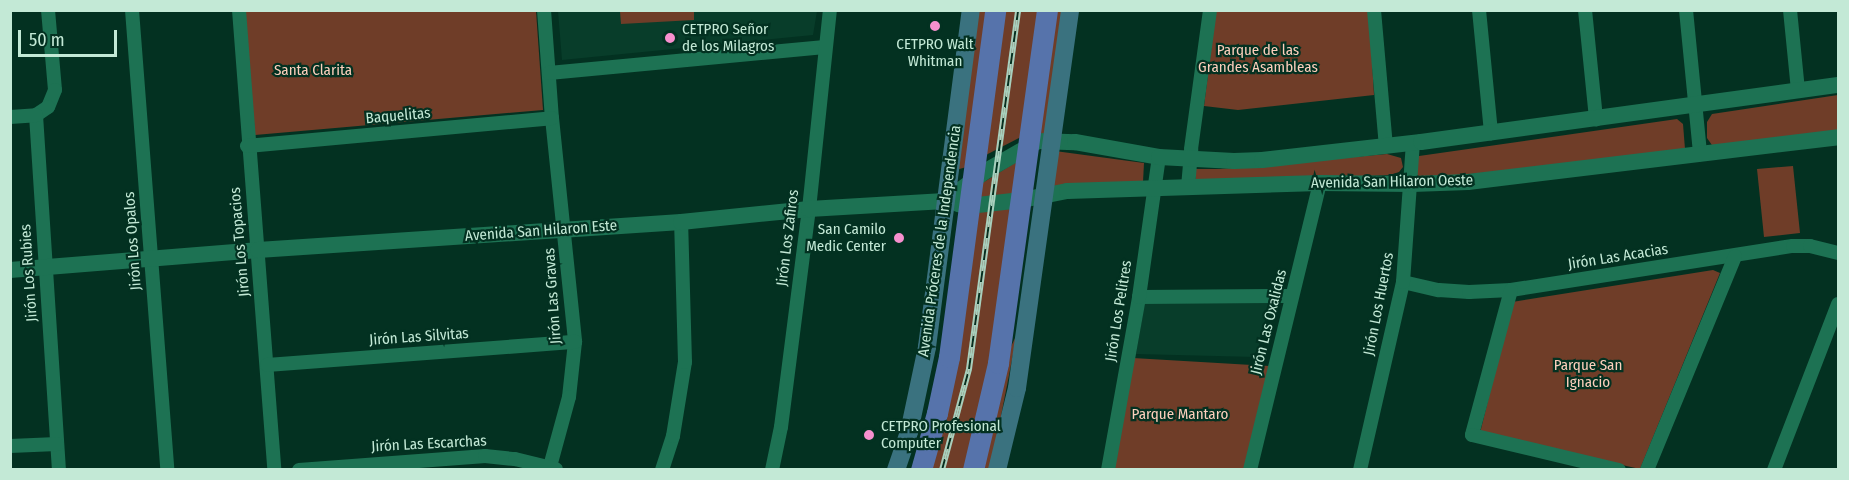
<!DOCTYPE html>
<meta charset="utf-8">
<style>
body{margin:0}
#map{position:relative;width:1849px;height:480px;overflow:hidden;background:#033121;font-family:"Fira Sans Condensed",sans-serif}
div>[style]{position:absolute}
.built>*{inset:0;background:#083d2a}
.green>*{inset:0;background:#6f3d28}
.minor>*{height:14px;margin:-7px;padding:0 7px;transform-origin:7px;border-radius:7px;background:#1d7253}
.tertiary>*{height:16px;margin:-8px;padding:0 8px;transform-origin:8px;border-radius:8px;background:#1d7253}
.secondary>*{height:18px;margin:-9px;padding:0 9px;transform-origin:9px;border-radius:9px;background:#3a727f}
.primary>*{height:21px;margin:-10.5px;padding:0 10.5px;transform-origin:10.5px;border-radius:10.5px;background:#5673ab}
.rail>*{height:6px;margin-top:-3px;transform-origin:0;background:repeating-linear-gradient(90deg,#033121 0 11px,#a8d0bd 0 22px);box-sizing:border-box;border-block:2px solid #a8d0bd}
.dots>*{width:16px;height:16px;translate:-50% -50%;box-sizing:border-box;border:3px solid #033121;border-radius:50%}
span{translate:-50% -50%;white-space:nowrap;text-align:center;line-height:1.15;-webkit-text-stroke:4.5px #033121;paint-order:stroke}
.poi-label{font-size:15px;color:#c3e9d6}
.left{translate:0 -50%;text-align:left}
.right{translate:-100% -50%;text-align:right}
.park-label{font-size:15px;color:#fdcfbc}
.street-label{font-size:15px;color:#c3e9d6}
.frame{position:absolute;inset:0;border:12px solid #c3e9d6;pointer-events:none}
.scale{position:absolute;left:18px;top:30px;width:99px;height:27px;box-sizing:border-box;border:3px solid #c3e9d6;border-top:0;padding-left:8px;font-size:18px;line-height:21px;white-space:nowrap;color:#c3e9d6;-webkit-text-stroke:4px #033121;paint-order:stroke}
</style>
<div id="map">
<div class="built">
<i style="clip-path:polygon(558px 11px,817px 11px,813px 35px,562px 60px)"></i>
<i style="clip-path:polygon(1145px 302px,1270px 302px,1256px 357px,1136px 354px)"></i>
</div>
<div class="green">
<i style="clip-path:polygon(245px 11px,536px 11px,543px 110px,255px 135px)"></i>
<i style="clip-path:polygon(620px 11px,694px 11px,694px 20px,621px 24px)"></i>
<i style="clip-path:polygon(978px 11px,990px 11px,970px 166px,956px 170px)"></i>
<i style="clip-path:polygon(1002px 11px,1039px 11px,1021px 137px,982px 157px)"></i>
<i style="clip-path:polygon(1055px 11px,1065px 11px,1047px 141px,1037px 140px)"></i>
<i style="clip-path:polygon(1216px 11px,1369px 11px,1374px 95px,1238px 110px,1204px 106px)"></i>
<i style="clip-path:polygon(1838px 95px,1838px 130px,1714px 148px,1707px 138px,1707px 122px,1712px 114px)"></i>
<i style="clip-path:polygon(1677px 119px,1683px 124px,1685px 149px,1681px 153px,1421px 179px,1417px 175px,1416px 162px,1419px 156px)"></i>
<i style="clip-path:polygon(1055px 151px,1144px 163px,1143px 182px,1050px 188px)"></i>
<i style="clip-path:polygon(1387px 154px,1401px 158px,1403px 167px,1399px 172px,1390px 175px,1195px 182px,1196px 169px,1220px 169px)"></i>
<i style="clip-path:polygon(1018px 161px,1014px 196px,977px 202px,979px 185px)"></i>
<i style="clip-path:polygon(1793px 166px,1800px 233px,1764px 237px,1757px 169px)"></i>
<i style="clip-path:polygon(1012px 208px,992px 359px,966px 470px,929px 470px,975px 212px)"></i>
<i style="clip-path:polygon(1713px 270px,1720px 273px,1640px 469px,1480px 433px,1512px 302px)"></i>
<i style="clip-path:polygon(1017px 334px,992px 462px,989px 469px,980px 470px,1006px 357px)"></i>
<i style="clip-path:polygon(1133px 358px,1269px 366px,1244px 469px,1114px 470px)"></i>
</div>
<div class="minor">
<i style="left:48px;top:10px;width:80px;rotate:85deg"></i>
<i style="left:55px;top:90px;width:18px;rotate:112deg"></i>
<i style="left:48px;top:107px;width:14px;rotate:146deg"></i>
<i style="left:36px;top:115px;width:356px;rotate:86.3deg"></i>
<i style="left:132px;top:10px;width:461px;rotate:85.6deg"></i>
<i style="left:239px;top:10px;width:461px;rotate:85.6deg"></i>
<i style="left:544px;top:10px;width:108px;rotate:85.8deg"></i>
<i style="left:552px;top:118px;width:225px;rotate:84.1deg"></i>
<i style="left:575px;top:342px;width:55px;rotate:96.2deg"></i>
<i style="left:569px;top:397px;width:76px;rotate:105.3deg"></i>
<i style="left:1374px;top:10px;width:137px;rotate:85deg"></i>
<i style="left:1479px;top:10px;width:124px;rotate:84.4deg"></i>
<i style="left:1585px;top:10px;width:110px;rotate:84.2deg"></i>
<i style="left:1686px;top:10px;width:145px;rotate:84.4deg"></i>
<i style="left:1790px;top:10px;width:80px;rotate:84.3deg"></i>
<i style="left:549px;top:73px;width:277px;rotate:-5.4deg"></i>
<i style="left:10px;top:117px;width:26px;rotate:-4deg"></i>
<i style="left:247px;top:146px;width:306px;rotate:-5.2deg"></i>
<i style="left:1188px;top:187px;width:38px;rotate:-85deg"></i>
<i style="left:1191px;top:149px;width:140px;rotate:-82.2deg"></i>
<i style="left:1403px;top:282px;width:37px;rotate:13deg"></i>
<i style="left:1439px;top:290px;width:30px;rotate:4deg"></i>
<i style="left:1469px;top:292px;width:42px;rotate:-2.7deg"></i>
<i style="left:1511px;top:290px;width:285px;rotate:-8.9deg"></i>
<i style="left:1793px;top:246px;width:17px"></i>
<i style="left:1810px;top:246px;width:29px;rotate:14deg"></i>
<i style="left:1511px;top:290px;width:150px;rotate:105.1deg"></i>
<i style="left:1472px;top:435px;width:151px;rotate:13.4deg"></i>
<i style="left:1139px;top:297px;width:153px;rotate:-0.4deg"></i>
<i style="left:267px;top:365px;width:309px;rotate:-4.3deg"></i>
<i style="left:10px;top:446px;width:47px;rotate:-2.4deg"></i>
<i style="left:299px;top:470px;width:187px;rotate:-4.3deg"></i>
<i style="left:485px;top:456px;width:30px;rotate:6deg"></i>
<i style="left:515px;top:459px;width:42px;rotate:13.7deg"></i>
<i style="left:662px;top:470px;width:36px;rotate:-72deg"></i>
<i style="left:673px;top:436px;width:75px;rotate:-80.8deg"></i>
<i style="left:685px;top:362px;width:140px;rotate:-91.6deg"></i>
<i style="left:772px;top:470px;width:44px;rotate:-78.2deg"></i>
<i style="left:781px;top:427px;width:220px;rotate:-82.7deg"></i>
<i style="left:809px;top:209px;width:200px;rotate:-84deg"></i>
<i style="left:1108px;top:470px;width:176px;rotate:-79.8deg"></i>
<i style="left:1139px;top:297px;width:141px;rotate:-81.9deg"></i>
<i style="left:1250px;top:470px;width:295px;rotate:-76.3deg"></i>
<i style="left:1360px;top:470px;width:193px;rotate:-77.1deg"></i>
<i style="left:1403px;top:282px;width:139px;rotate:-85.9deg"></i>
<i style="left:1647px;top:470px;width:231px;rotate:-67.6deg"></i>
<i style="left:1774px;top:470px;width:178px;rotate:-68.9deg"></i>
</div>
<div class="tertiary">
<i style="left:958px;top:204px;width:11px;rotate:10deg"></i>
<i style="left:969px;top:206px;width:53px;rotate:-6.5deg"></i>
<i style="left:1022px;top:200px;width:46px;rotate:-11.3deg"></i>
<i style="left:1067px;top:191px;width:253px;rotate:-1.8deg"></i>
<i style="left:1320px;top:183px;width:92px;rotate:0.6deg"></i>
<i style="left:1412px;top:184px;width:56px;rotate:-2deg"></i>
<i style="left:1468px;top:182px;width:373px;rotate:-6.9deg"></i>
<i style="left:10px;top:270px;width:249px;rotate:-4.6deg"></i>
<i style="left:258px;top:250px;width:424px;rotate:-3.8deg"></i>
<i style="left:681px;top:222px;width:129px;rotate:-5.8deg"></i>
<i style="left:809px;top:209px;width:136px;rotate:-3.4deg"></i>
<i style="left:945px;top:201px;width:51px;rotate:-36.2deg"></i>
<i style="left:986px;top:171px;width:60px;rotate:-30deg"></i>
<i style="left:1038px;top:141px;width:37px;rotate:2deg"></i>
<i style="left:1075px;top:142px;width:85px;rotate:10.1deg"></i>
<i style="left:1159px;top:157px;width:75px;rotate:3.1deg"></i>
<i style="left:1234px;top:161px;width:28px;rotate:-2deg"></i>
<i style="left:1262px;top:160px;width:160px;rotate:-6.5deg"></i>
<i style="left:1421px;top:142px;width:421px;rotate:-7.8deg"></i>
</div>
<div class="secondary">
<i style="left:896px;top:470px;width:40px;rotate:-71.1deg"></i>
<i style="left:909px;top:432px;width:87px;rotate:-78deg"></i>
<i style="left:927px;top:347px;width:340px;rotate:-82.6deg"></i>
<i style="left:997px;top:470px;width:84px;rotate:-76.3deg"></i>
<i style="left:1017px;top:388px;width:382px;rotate:-82deg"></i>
</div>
<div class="primary">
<i style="left:921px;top:470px;width:59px;rotate:-74.3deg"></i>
<i style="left:937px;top:413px;width:57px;rotate:-77.9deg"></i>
<i style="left:949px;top:357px;width:350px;rotate:-82.4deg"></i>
<i style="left:973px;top:470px;width:110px;rotate:-76.8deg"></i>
<i style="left:998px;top:363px;width:356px;rotate:-82.1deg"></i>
</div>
<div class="rail">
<i style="left:942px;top:470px;width:105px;rotate:-75deg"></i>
<i style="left:969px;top:369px;width:362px;rotate:-82.2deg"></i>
</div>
<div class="dots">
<i style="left:935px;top:26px;background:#f790ce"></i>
<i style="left:670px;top:38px;background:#f790ce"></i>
<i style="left:899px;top:238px;background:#f790ce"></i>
<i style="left:869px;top:435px;background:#f790ce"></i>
</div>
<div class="poi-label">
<span class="left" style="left:682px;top:38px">CETPRO Señor<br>de los Milagros</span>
<span style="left:935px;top:53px">CETPRO Walt<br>Whitman</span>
<span class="right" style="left:886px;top:238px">San Camilo<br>Medic Center</span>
<span class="left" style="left:881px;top:435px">CETPRO Profesional<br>Computer</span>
</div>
<div class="park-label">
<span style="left:1258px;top:59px">Parque de las<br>Grandes Asambleas</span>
<span style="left:313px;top:71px">Santa Clarita</span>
<span style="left:1588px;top:374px">Parque San<br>Ignacio</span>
<span style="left:1180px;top:415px">Parque Mantaro</span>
</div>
<div class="street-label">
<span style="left:398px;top:116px;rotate:-5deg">Baquelitas</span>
<span style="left:1392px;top:182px;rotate:-1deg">Avenida San Hilaron Oeste</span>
<span style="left:541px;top:231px;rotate:-4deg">Avenida San Hilaron Este</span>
<span style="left:788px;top:238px;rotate:-83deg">Jirón Los Zafiros</span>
<span style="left:133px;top:241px;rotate:-94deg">Jirón Los Opalos</span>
<span style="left:940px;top:241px;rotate:-82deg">Avenida Próceres de la Independencia</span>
<span style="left:240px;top:242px;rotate:-95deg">Jirón Los Topacios</span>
<span style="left:1618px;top:257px;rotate:-9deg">Jirón Las Acacias</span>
<span style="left:29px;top:273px;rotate:-94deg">Jirón Los Rubies</span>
<span style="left:553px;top:296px;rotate:-94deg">Jirón Las Gravas</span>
<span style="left:1379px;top:304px;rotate:-79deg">Jirón Los Huertos</span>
<span style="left:1119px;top:311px;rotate:-81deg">Jirón Los Pelitres</span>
<span style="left:1269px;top:322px;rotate:-76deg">Jirón Las Oxalidas</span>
<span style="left:419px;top:337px;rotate:-4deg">Jirón Las Silvitas</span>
<span style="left:429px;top:444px;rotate:-3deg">Jirón Las Escarchas</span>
</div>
<div class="frame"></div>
<div class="scale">50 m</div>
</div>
